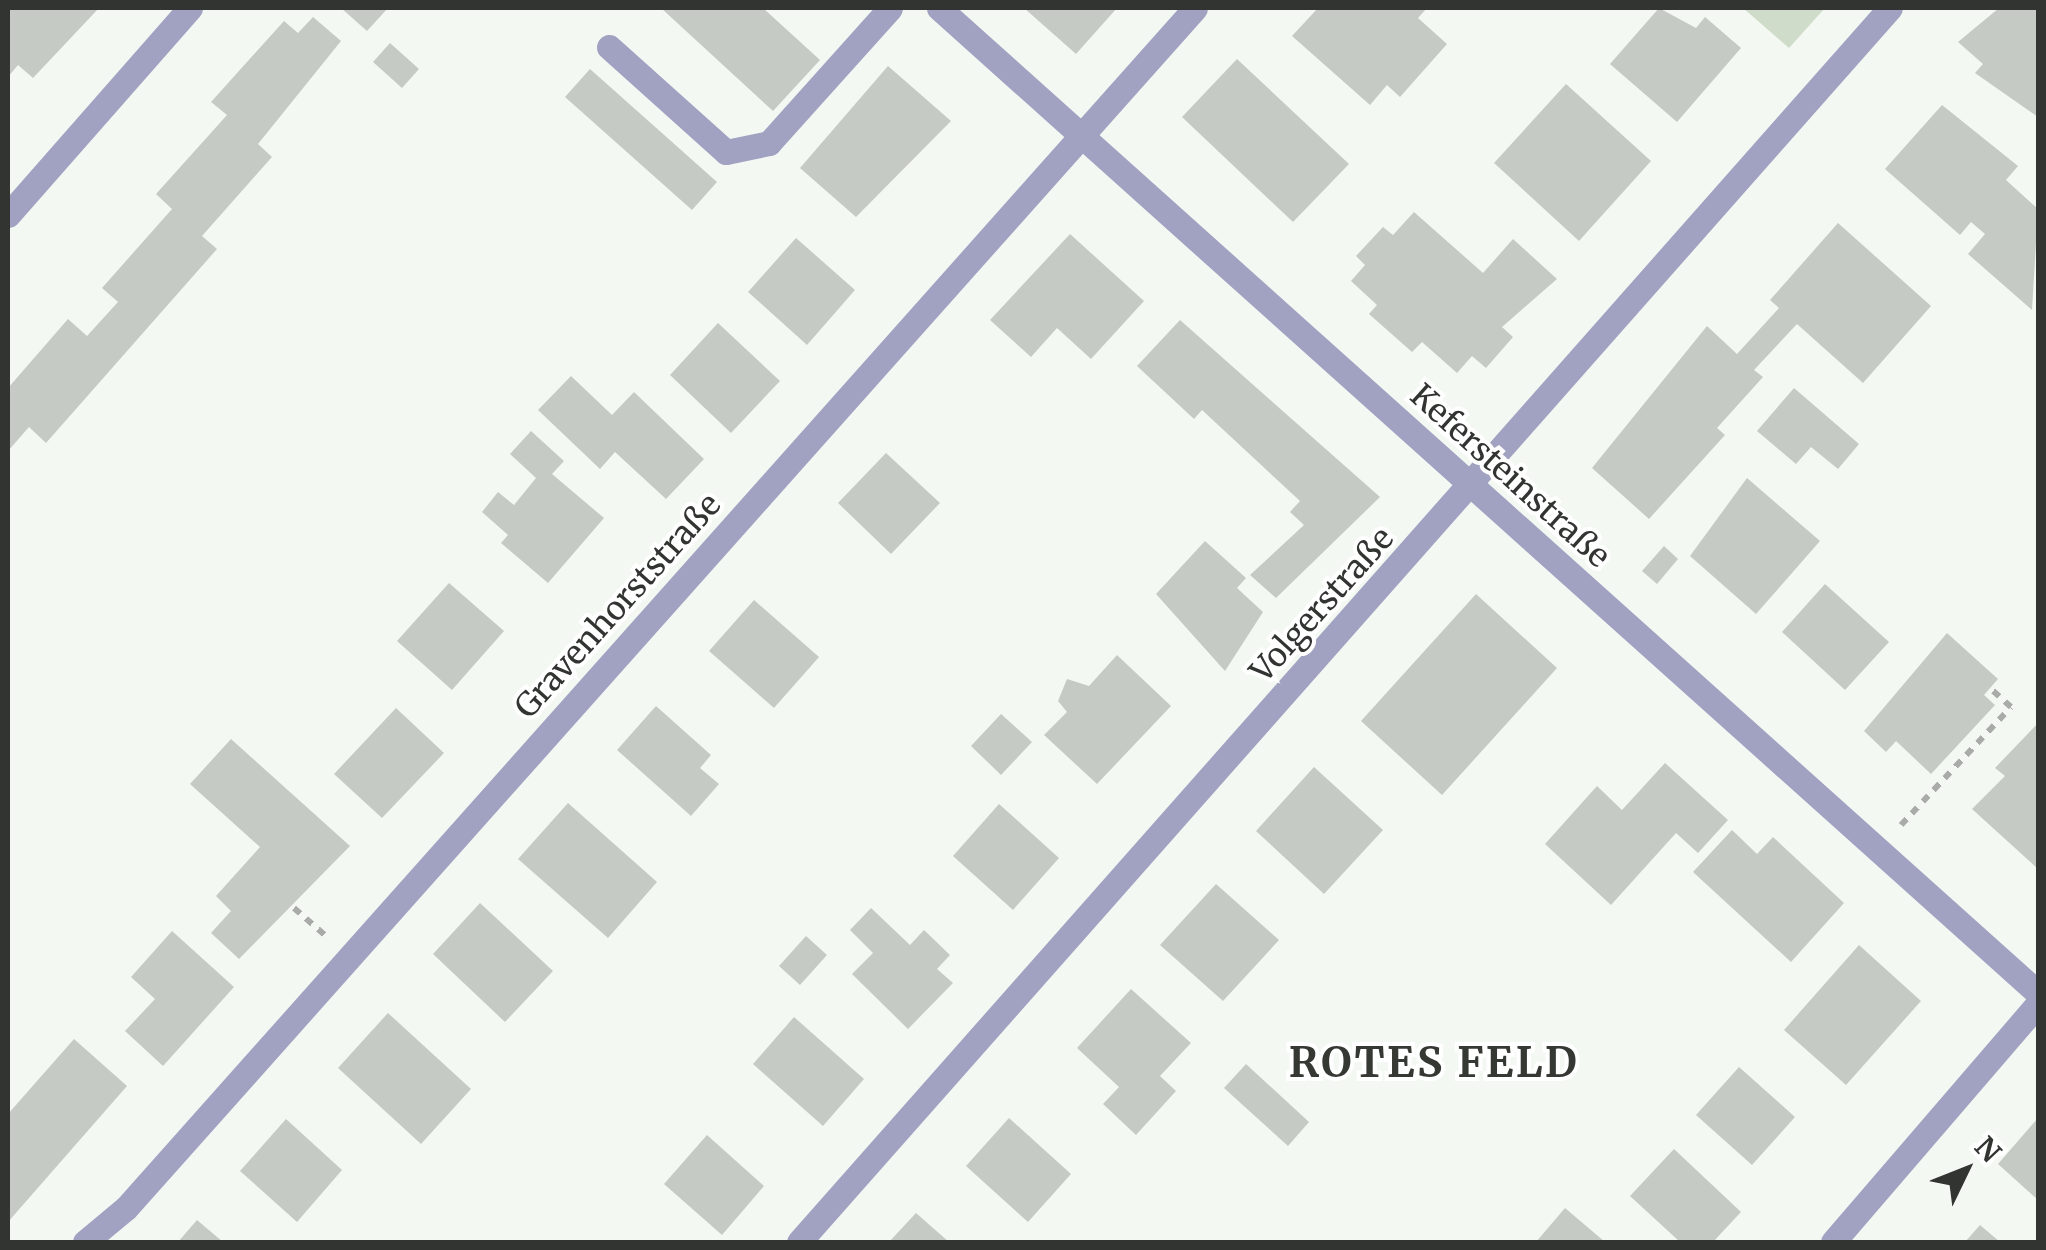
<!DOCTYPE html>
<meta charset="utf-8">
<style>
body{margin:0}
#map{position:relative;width:2046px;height:1250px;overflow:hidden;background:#f4f8f2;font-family:Merriweather,serif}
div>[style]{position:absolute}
.green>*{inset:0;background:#d0dcca}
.building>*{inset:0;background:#c6cac5}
.path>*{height:6px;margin-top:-3px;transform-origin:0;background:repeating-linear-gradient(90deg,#a8aba7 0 8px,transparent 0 16px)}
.minor>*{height:25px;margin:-12.5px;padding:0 12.5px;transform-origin:12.5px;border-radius:12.5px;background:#a1a2c2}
span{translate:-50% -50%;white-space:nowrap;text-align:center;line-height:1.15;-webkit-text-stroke:8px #fff;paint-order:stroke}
.street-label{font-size:32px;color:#323432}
.district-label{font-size:42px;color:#363834;font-weight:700;letter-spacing:2.5px}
.frame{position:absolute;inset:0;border:10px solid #323432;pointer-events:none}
.north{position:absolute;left:1916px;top:1120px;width:100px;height:100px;-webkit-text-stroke:8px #fff;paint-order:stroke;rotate:47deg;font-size:28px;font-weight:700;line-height:40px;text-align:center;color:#323432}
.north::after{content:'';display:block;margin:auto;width:35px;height:45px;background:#323432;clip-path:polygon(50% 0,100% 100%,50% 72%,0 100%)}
</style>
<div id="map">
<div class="green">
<i style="clip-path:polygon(1743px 8px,1825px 8px,1789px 48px)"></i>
</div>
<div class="building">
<i style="clip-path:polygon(9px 8px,99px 8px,33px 78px,18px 65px,8px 77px)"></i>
<i style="clip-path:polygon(341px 8px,388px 8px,367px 31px)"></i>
<i style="clip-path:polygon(661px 8px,763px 8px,820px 60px,773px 111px)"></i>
<i style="clip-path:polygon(1024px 8px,1117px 8px,1076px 54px)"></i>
<i style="clip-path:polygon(1318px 8px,1427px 8px,1418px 18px,1447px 44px,1400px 97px,1387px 85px,1370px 105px,1292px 36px)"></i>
<i style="clip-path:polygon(1659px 8px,1696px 28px,1705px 17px,1741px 48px,1677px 122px,1610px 64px)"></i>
<i style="clip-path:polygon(1999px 8px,2038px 8px,2038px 117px,1975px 73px,1983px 64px,1958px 42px)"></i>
<i style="clip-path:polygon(313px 17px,341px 41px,258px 144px,272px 157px,202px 236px,217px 249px,46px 443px,29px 427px,8px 451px,8px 388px,68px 319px,87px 336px,118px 302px,102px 288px,172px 209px,156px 194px,227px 115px,211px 102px,284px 21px,298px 33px)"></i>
<i style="clip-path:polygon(390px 43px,419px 69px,402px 88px,373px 62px)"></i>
<i style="clip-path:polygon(1237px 59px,1349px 164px,1293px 222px,1182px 117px)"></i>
<i style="clip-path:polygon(888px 66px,951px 121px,856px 217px,800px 168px)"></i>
<i style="clip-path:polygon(590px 69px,717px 182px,692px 210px,565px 97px)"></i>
<i style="clip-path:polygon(1566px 84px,1651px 161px,1579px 241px,1494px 163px)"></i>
<i style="clip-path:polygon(1942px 105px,2018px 166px,2006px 180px,2038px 209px,2032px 310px,1968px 254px,1985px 234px,1971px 222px,1960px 235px,1885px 169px)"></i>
<i style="clip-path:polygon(1414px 212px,1483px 273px,1513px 239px,1557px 279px,1502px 327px,1513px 337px,1486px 368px,1472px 356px,1457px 373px,1422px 342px,1412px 352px,1369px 314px,1377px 305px,1351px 281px,1365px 265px,1356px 256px,1383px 227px,1393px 235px)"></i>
<i style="clip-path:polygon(1838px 223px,1931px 306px,1863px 383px,1797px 324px,1754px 370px,1763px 377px,1717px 428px,1725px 435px,1649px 519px,1592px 468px,1707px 326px,1737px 354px,1779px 308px,1770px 300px)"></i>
<i style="clip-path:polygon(1070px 234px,1144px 301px,1091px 359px,1057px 328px,1031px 357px,990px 320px)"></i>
<i style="clip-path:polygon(796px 238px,855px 290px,807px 345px,748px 292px)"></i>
<i style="clip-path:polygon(1180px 320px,1380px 497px,1276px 598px,1250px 575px,1304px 525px,1290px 512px,1300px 501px,1202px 410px,1194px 419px,1137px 366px)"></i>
<i style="clip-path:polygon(718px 323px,780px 381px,731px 433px,670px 375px)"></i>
<i style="clip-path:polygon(571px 376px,612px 415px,634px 392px,704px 459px,666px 499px,615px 452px,600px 469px,538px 410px)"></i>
<i style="clip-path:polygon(1794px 388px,1859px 444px,1838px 469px,1811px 447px,1796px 464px,1757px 431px)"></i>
<i style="clip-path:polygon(531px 431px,564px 461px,552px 474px,604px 518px,548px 583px,501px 543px,508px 535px,482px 512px,498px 492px,514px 505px,536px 478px,510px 454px)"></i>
<i style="clip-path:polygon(886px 453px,940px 503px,891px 554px,838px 503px)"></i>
<i style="clip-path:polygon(1747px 478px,1820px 541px,1756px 614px,1690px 556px)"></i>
<i style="clip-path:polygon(1205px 541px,1246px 578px,1237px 588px,1263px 612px,1225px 671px,1156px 594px)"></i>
<i style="clip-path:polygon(1664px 546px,1678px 559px,1657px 584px,1642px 571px)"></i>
<i style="clip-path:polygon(449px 583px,504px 631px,452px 690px,397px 641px)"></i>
<i style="clip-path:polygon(1825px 584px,1889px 642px,1845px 690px,1782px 632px)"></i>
<i style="clip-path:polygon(1476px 594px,1557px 668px,1442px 795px,1361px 721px)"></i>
<i style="clip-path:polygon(754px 600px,819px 657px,774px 708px,709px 651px)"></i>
<i style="clip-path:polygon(1947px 633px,1998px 679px,1984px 695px,1995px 705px,1931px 774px,1896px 741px,1886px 752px,1864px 731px)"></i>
<i style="clip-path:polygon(1117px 655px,1171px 706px,1097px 784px,1044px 735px,1067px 712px,1058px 701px,1067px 679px,1089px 686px)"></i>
<i style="clip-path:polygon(656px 706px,711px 755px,700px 768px,719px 784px,691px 816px,617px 750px)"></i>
<i style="clip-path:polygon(396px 708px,444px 753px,382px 818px,334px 774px)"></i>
<i style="clip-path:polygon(1001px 714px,1032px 742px,1001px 775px,971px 746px)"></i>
<i style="clip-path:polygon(2038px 723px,2038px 869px,1972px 809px,2005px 776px,1995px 768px)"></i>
<i style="clip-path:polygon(231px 739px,350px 846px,239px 959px,211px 933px,231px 911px,216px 896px,260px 847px,190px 784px)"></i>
<i style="clip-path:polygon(1665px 763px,1728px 820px,1698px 853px,1676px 833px,1611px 905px,1545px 844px,1597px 786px,1622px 810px)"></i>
<i style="clip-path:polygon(1314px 767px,1383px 830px,1324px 894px,1256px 831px)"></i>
<i style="clip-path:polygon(568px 803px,657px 882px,608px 938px,518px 859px)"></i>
<i style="clip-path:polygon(999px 804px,1059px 858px,1013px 910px,953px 856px)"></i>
<i style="clip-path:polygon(1732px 830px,1757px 854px,1773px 837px,1844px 903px,1791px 962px,1693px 872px)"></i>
<i style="clip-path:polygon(1216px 884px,1279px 940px,1223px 1001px,1160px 945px)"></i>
<i style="clip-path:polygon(480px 903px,553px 971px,505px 1022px,433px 954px)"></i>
<i style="clip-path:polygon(871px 908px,910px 945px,924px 930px,950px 955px,937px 969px,953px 983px,908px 1029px,852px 974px,873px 953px,850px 930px)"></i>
<i style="clip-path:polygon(172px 931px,234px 987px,163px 1066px,125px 1031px,155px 999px,131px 977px)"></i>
<i style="clip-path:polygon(806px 936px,827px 955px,800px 985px,779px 966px)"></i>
<i style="clip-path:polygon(1859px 945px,1921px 1001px,1846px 1085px,1784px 1030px)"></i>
<i style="clip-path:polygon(1131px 989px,1191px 1043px,1160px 1076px,1176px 1091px,1136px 1135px,1103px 1104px,1119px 1087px,1077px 1048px)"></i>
<i style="clip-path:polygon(388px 1013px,471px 1089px,421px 1144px,338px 1068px)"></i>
<i style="clip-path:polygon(794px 1017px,864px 1079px,823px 1126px,753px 1064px)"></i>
<i style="clip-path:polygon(74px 1039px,127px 1086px,8px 1222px,8px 1114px)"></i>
<i style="clip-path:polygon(1246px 1064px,1309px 1122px,1288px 1146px,1224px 1088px)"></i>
<i style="clip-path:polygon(1739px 1067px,1795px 1117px,1752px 1165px,1696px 1115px)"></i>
<i style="clip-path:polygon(1009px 1118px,1071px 1174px,1028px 1222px,966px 1166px)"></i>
<i style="clip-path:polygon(2038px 1118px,2038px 1200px,1998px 1164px)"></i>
<i style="clip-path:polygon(286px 1119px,342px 1170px,297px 1222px,240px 1171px)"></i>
<i style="clip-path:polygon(707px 1135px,764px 1186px,722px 1235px,664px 1184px)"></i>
<i style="clip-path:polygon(1674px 1149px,1741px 1212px,1713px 1242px,1680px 1242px,1630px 1196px)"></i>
<i style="clip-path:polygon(1565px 1208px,1605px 1242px,1536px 1242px)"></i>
<i style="clip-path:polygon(916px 1213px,949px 1242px,889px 1242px)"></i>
<i style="clip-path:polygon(197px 1220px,223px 1242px,178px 1242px)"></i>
<i style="clip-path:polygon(1980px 1225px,2000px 1242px,1965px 1242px)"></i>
</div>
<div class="path">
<i style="left:1901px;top:825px;width:161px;rotate:-47deg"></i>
<i style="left:2011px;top:707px;width:28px;rotate:-138deg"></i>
<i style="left:294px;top:908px;width:44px;rotate:41.3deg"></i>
</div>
<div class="minor">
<i style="left:939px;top:8px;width:1476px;rotate:41.87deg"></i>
<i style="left:609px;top:47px;width:157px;rotate:41.9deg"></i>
<i style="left:726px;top:152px;width:44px;rotate:-11.8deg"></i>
<i style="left:769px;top:143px;width:181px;rotate:-48.1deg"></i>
<i style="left:8px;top:215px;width:276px;rotate:-48.7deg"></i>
<i style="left:85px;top:1242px;width:53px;rotate:-39.7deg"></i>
<i style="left:126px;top:1208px;width:1607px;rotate:-48.3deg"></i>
<i style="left:799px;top:1242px;width:1647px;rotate:-48.52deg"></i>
<i style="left:1833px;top:1242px;width:314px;rotate:-49.3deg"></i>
</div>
<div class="street-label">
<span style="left:1510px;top:476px;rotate:42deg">Kefersteinstraße</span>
<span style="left:1322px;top:605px;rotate:-48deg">Volgerstraße</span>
<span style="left:618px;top:606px;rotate:-48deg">Gravenhorststraße</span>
</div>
<div class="district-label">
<span style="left:1434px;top:1062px">ROTES FELD</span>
</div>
<div class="frame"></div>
<div class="north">N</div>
</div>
